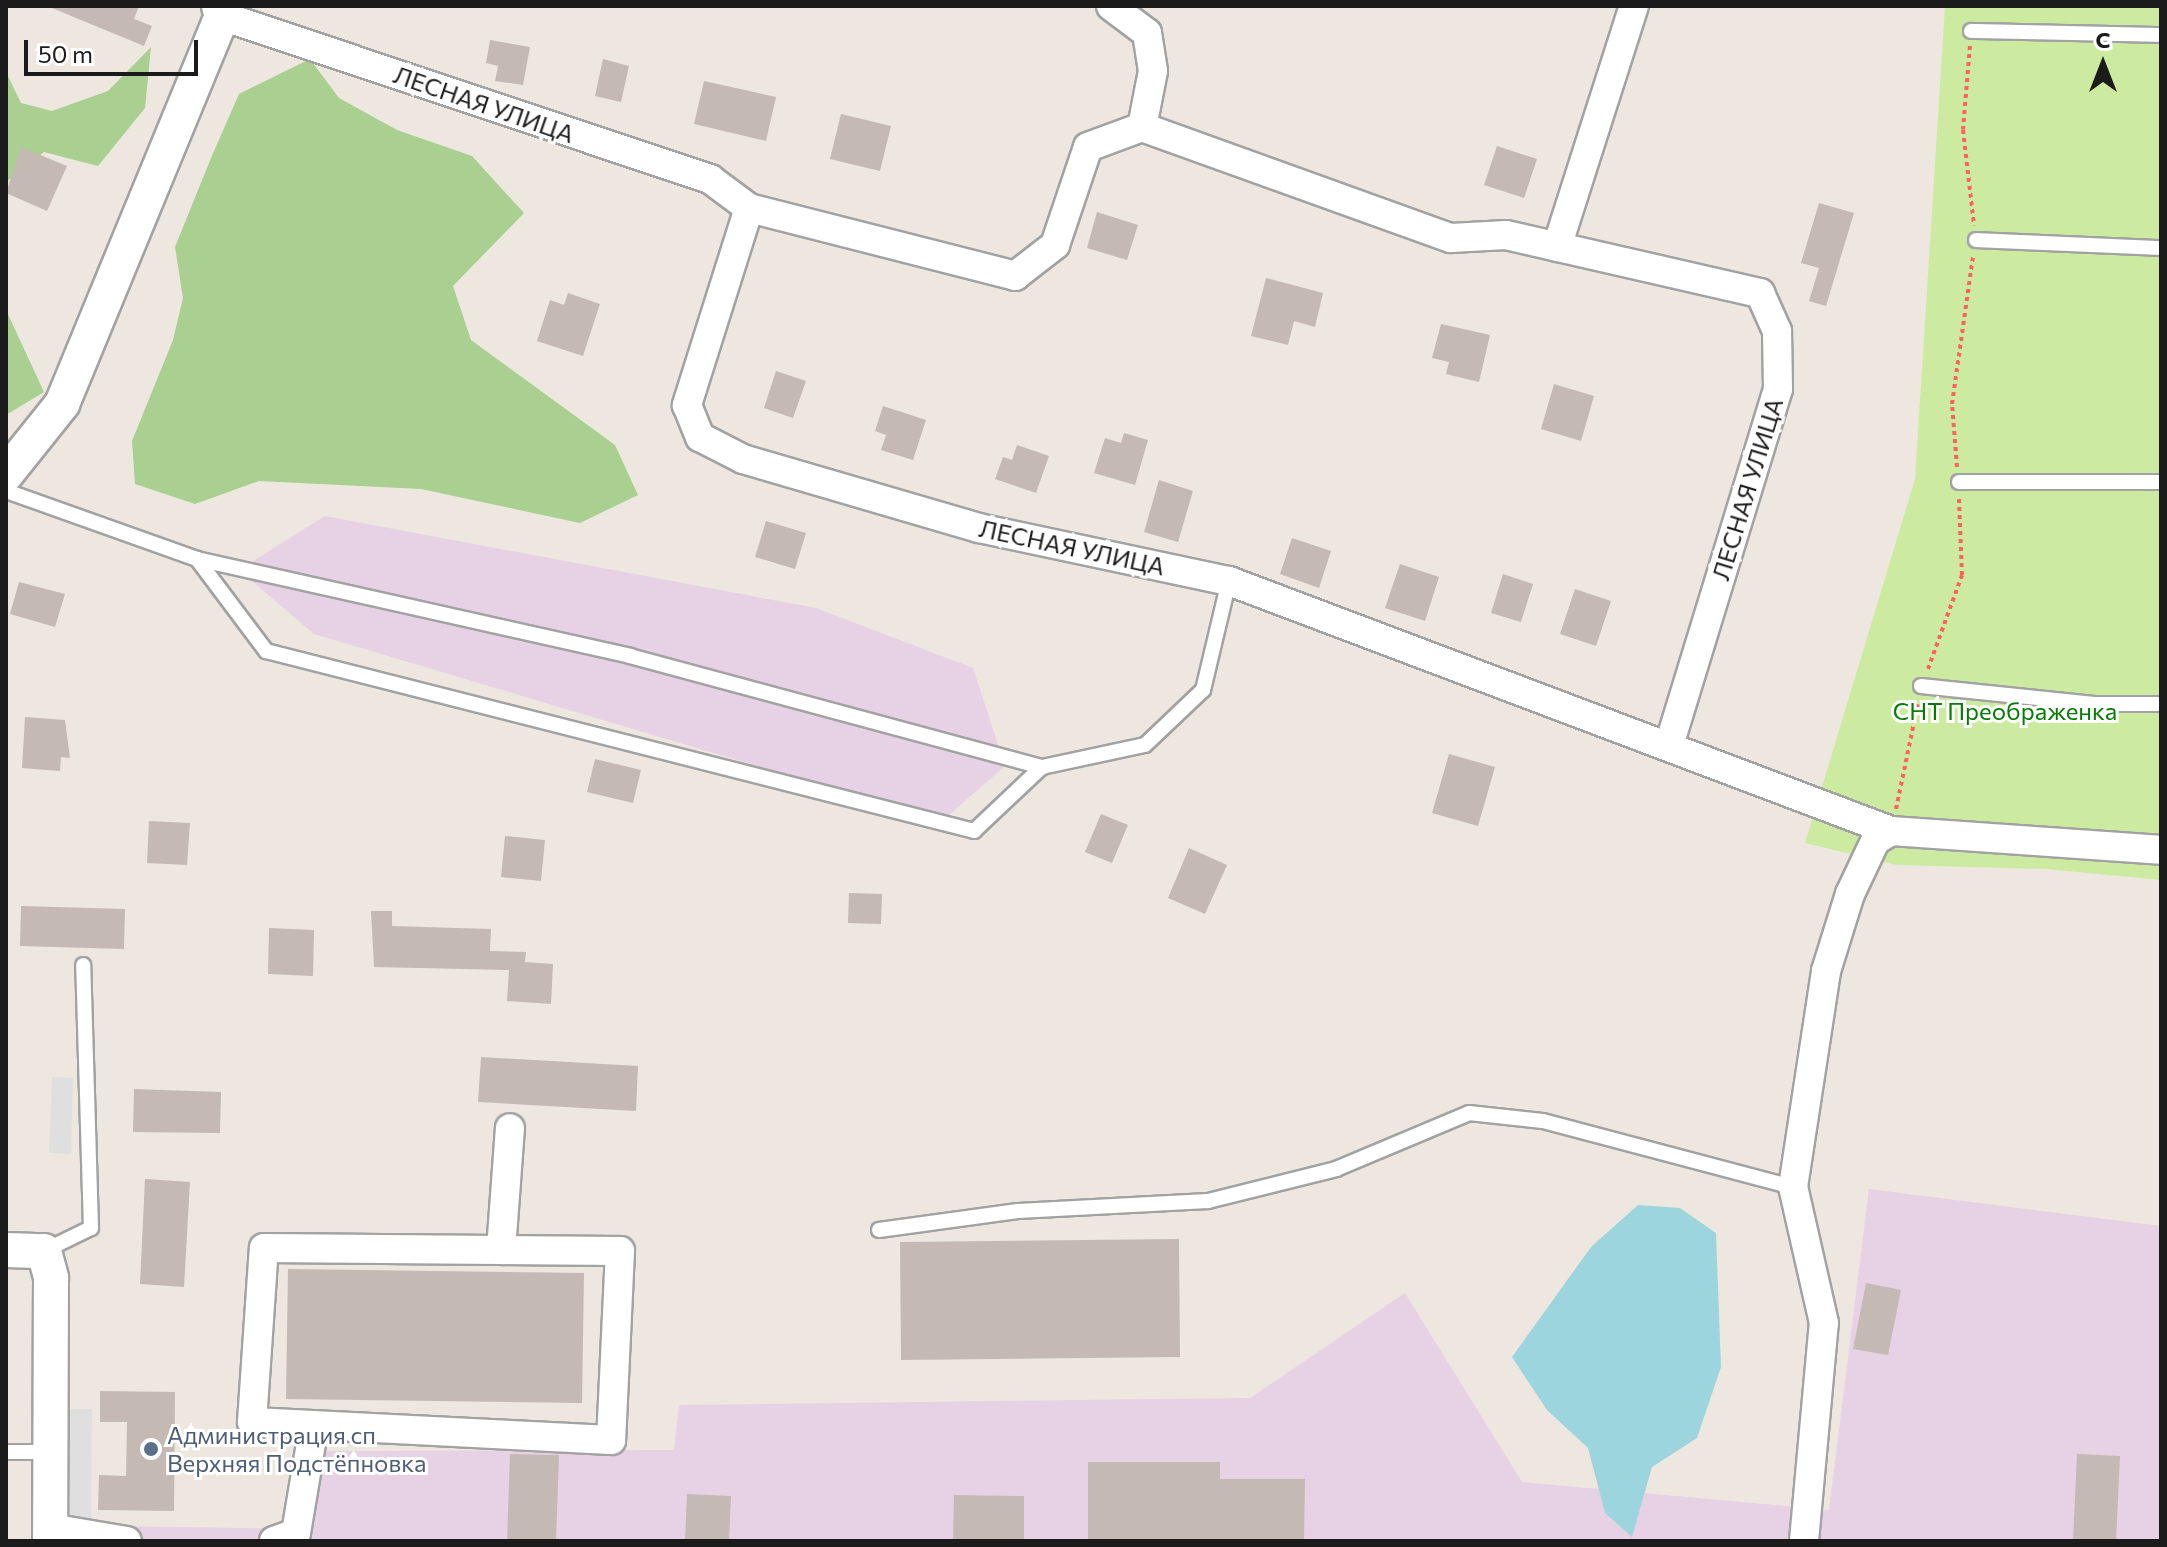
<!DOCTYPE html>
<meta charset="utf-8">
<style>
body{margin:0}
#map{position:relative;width:2167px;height:1547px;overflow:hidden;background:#ede7df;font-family:Commissioner,sans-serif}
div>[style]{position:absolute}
.industrial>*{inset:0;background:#e7d1e5}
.grass>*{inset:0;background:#cceba1}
.forest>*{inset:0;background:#a9cf91}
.parking>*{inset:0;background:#dfdfdf}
.water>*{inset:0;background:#9cd5de}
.building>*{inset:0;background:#c5b9b3}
.path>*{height:4px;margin-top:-2px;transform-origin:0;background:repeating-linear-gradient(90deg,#ff615e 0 4px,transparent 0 8px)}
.roads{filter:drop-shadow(2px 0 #a2a2a2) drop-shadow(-2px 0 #a2a2a2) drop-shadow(0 2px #a2a2a2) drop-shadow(0 -2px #a2a2a2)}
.service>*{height:14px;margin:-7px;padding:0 7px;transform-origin:7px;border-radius:7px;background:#fff}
.minor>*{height:28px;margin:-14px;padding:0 14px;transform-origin:14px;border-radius:14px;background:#fff}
.tertiary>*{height:34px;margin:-17px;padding:0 17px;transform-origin:17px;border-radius:17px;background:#fff}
.dots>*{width:22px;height:22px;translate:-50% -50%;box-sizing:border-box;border:4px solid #fff;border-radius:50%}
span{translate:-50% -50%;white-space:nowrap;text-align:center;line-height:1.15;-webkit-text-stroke:6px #fff;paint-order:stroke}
.street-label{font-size:24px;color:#1b1b1b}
.park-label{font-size:24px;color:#067c05}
.service-label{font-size:24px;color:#4e5e75}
.left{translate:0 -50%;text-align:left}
.frame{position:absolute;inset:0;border:8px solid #1b1b1b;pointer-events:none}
.north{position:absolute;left:2063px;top:24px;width:80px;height:80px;-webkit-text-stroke:6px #fff;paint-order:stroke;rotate:0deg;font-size:22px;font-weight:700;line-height:32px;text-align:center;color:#1b1b1b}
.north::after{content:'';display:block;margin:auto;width:28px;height:36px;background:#1b1b1b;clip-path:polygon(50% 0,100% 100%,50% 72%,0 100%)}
.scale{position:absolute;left:24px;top:40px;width:174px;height:36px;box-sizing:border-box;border:4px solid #1b1b1b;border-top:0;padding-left:10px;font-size:24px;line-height:28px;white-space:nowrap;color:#1b1b1b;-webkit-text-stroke:6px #fff;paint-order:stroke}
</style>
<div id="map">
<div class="industrial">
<i style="clip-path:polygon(325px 516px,816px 608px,973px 668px,1005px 766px,942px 821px,314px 634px,239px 570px)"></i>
<i style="clip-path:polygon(1869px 1189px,2161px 1226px,2161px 1541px,104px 1541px,105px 1526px,310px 1529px,312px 1451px,674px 1450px,679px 1405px,1250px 1398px,1405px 1293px,1522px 1482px,1829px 1510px)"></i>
</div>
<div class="grass">
<i style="clip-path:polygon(1945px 6px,2161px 6px,2161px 880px,2046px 869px,1897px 865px,1805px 843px,1915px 479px)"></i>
</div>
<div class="forest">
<i style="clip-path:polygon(151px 47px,145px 108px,98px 166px,44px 152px,6px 182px,6px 72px,21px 103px,52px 111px,108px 91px)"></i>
<i style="clip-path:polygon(310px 59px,339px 98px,397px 130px,472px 156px,524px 213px,453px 286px,471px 340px,615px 445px,638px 495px,580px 523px,421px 489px,259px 481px,195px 504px,135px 484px,132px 441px,173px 340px,183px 298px,175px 247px,211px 158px,239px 94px)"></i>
<i style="clip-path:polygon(6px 310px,44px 392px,6px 415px)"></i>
</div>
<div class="parking">
<i style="clip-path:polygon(52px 1077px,73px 1078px,71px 1154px,49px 1153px)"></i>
<i style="clip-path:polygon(60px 1409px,92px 1409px,91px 1541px,59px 1541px)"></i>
</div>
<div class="water">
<i style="clip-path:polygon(1638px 1205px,1680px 1208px,1716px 1233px,1721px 1367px,1697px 1438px,1652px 1467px,1632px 1537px,1605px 1513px,1588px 1448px,1547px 1410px,1512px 1357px,1591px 1247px)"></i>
</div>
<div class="building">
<i style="clip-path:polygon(47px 6px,139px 6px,134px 19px,152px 26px,144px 46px)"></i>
<i style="clip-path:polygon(490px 40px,530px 47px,523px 85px,495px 81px,498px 66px,486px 63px)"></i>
<i style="clip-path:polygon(603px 59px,629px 66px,621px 102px,595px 96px)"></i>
<i style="clip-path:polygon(704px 81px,776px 97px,766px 141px,694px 124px)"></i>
<i style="clip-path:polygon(841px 114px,891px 126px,880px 171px,830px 159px)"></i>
<i style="clip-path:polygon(1497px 146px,1537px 159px,1524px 198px,1484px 185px)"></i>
<i style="clip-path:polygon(21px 147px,67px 166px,47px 211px,6px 193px)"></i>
<i style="clip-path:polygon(1819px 203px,1854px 213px,1826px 306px,1809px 301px,1819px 268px,1801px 263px)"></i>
<i style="clip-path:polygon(1097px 212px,1138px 225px,1127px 260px,1087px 248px)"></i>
<i style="clip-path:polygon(1266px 278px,1323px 293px,1315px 327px,1294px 321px,1288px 345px,1251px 336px)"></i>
<i style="clip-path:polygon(568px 293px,600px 304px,583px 356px,537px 341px,550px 300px,564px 305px)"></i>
<i style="clip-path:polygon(1441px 324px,1490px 335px,1479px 382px,1446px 374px,1449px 362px,1432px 358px)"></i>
<i style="clip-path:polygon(776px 371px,806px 381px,793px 418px,764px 408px)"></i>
<i style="clip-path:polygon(1554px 384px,1594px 396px,1581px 441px,1541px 429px)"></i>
<i style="clip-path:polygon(883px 406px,926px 420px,913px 460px,881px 450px,886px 435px,875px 431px)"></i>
<i style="clip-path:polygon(1124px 433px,1148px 440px,1135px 485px,1094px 473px,1105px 438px,1121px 443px)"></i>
<i style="clip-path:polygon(1017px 445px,1049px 456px,1036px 493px,995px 479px,1003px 457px,1012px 460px)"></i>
<i style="clip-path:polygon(1159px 480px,1193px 491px,1178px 542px,1144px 532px)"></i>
<i style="clip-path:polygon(766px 521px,806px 533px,795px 569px,755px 557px)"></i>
<i style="clip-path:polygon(1292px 538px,1331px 551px,1319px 588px,1280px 574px)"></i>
<i style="clip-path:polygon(1400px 564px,1439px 577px,1425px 621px,1385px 608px)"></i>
<i style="clip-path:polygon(1503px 574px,1533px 584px,1521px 622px,1491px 613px)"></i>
<i style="clip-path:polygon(19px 582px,65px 594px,55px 627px,10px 614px)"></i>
<i style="clip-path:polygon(1575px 589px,1611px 601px,1596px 646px,1560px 634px)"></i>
<i style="clip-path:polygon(25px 717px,65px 720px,70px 758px,61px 757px,60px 771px,22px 768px)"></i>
<i style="clip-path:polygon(1449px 754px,1495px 767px,1478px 826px,1432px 813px)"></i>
<i style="clip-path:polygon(595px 759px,641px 770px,633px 803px,587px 792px)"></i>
<i style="clip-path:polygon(1101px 814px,1128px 825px,1112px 863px,1085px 852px)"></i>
<i style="clip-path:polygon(149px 821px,190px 823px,187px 865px,147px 863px)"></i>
<i style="clip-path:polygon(505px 836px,545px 840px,541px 881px,501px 877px)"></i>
<i style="clip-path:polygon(1189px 848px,1227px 865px,1205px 914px,1168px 898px)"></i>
<i style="clip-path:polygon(849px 893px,882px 894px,881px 924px,848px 923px)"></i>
<i style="clip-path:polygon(21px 906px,125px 909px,124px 949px,20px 946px)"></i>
<i style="clip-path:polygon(371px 911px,392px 911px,392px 926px,491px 929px,490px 951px,526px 952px,525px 962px,553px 964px,551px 1004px,507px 1001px,509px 970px,374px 967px)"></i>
<i style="clip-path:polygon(269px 928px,314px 930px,313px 976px,268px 974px)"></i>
<i style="clip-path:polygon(481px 1057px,638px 1066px,636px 1111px,478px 1102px)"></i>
<i style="clip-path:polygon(134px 1089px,221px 1092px,220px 1133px,133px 1132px)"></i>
<i style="clip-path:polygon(145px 1179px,190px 1182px,184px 1287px,140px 1284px)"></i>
<i style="clip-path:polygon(1179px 1239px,1180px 1357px,901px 1360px,900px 1242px)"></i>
<i style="clip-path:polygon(288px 1269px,584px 1273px,582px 1403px,286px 1399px)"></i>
<i style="clip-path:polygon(1866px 1283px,1901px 1290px,1888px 1355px,1853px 1349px)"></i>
<i style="clip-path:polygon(100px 1391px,175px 1392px,174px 1511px,98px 1510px,99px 1475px,126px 1476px,127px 1422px,100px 1422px)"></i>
<i style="clip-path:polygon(510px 1454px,559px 1455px,556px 1541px,507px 1541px)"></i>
<i style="clip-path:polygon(2077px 1454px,2120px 1456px,2116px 1541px,2073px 1541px)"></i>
<i style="clip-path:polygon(1088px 1462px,1220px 1462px,1220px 1479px,1305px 1479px,1304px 1541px,1088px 1541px)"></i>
<i style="clip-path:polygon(687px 1494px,731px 1496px,729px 1541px,685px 1541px)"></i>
<i style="clip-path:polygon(954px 1495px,1024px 1496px,1024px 1541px,953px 1541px)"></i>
</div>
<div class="path">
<i style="left:1970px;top:46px;width:84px;rotate:94.8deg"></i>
<i style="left:1963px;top:130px;width:96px;rotate:83.4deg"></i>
<i style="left:1957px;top:467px;width:63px;rotate:-94.5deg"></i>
<i style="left:1952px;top:404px;width:148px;rotate:-81.9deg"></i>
<i style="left:1928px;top:669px;width:100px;rotate:-70.1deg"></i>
<i style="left:1962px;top:575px;width:76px;rotate:-92.3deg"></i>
<i style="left:1896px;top:809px;width:107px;rotate:-78.2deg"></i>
</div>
<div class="roads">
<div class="service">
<i style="left:1971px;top:31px;width:190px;rotate:1.2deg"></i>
<i style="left:1976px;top:240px;width:185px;rotate:2.5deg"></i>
<i style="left:1959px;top:482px;width:202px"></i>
<i style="left:6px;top:491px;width:203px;rotate:19.6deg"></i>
<i style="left:197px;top:559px;width:115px;rotate:53.1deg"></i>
<i style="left:266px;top:651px;width:731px;rotate:14.26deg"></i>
<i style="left:974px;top:831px;width:93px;rotate:-43.3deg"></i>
<i style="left:1042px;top:767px;width:105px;rotate:-12.1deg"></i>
<i style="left:1145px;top:745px;width:80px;rotate:-43.5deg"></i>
<i style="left:1203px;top:690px;width:112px;rotate:-76.6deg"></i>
<i style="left:197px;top:559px;width:444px;rotate:12.6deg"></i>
<i style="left:630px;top:656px;width:427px;rotate:15.1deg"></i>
<i style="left:1921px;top:686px;width:174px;rotate:5.9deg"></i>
<i style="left:2094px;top:704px;width:67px"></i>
<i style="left:879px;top:1230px;width:140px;rotate:-7.8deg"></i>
<i style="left:1018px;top:1211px;width:190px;rotate:-3deg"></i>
<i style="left:1208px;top:1201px;width:132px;rotate:-14deg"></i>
<i style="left:1336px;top:1169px;width:144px;rotate:-22.8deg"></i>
<i style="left:1469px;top:1113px;width:74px;rotate:6.2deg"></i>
<i style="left:1543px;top:1121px;width:259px;rotate:14.8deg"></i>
<i style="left:44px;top:1251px;width:52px;rotate:-26.1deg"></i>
<i style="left:91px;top:1228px;width:263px;rotate:-91.7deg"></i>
<i style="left:6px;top:1452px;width:44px"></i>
</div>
<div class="minor">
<i style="left:1111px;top:6px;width:45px;rotate:36.9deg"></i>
<i style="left:1147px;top:33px;width:38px;rotate:81deg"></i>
<i style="left:1153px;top:71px;width:57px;rotate:101.1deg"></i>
<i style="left:222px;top:16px;width:515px;rotate:18.47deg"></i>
<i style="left:710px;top:179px;width:49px;rotate:36.6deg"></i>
<i style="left:749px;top:208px;width:207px;rotate:107.5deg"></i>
<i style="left:687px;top:405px;width:35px;rotate:68deg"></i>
<i style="left:700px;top:437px;width:48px;rotate:27.1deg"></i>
<i style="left:743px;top:459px;width:246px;rotate:16.3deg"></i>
<i style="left:979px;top:528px;width:256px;rotate:12deg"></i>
<i style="left:1229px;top:581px;width:708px;rotate:20.69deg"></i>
<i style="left:1891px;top:831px;width:271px;rotate:4deg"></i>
<i style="left:749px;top:208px;width:275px;rotate:14.3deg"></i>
<i style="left:1015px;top:276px;width:51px;rotate:-37.8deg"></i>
<i style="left:1055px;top:245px;width:103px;rotate:-71.4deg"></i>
<i style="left:1088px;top:147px;width:58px;rotate:-20.3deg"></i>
<i style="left:1142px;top:127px;width:328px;rotate:19.8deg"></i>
<i style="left:1451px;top:238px;width:55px;rotate:-3.1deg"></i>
<i style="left:1506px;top:235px;width:261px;rotate:12.9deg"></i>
<i style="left:1760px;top:293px;width:42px;rotate:65.9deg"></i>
<i style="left:1777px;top:331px;width:58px;rotate:89deg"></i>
<i style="left:1778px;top:389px;width:373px;rotate:107deg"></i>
<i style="left:1557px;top:247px;width:253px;rotate:-72.3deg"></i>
<i style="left:264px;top:1248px;width:356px;rotate:0.5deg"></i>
<i style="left:620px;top:1251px;width:189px;rotate:92.7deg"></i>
<i style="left:611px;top:1440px;width:359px;rotate:-177.1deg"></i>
<i style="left:252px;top:1422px;width:174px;rotate:-86.1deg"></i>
<i style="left:501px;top:1250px;width:122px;rotate:-85.8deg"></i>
<i style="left:50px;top:1528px;width:78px;rotate:9.6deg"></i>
<i style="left:274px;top:1541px;width:23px;rotate:-20deg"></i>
<i style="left:296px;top:1533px;width:109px;rotate:-80.5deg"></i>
<i style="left:1804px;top:1541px;width:219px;rotate:-84.8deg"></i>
<i style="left:1824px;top:1323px;width:139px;rotate:-102.8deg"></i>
<i style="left:1793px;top:1187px;width:219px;rotate:-81.3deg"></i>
<i style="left:1826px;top:971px;width:81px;rotate:-72.7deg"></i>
<i style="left:1850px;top:894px;width:59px;rotate:-64.7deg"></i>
<i style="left:1875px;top:841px;width:19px;rotate:-32deg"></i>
</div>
<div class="tertiary">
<i style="left:6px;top:474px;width:90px;rotate:-51.3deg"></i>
<i style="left:62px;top:404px;width:420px;rotate:-67.6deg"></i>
<i style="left:222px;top:16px;width:10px;rotate:-107deg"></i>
<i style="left:6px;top:1250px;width:38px;rotate:2deg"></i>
<i style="left:44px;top:1251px;width:28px;rotate:75deg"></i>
<i style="left:51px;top:1278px;width:263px;rotate:90.2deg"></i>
</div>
</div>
<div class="dots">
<i style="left:151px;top:1449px;background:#5c6f8a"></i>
</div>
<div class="street-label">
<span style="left:484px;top:104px;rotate:19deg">ЛЕСНАЯ УЛИЦА</span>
<span style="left:1747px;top:489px;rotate:-73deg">ЛЕСНАЯ УЛИЦА</span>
<span style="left:1072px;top:547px;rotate:12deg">ЛЕСНАЯ УЛИЦА</span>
</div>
<div class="park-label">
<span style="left:2005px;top:711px">СНТ Преображенка</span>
</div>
<div class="service-label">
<span class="left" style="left:167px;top:1449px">Администрация сп<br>Верхняя Подстёпновка</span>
</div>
<div class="frame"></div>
<div class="north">С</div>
<div class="scale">50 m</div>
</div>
